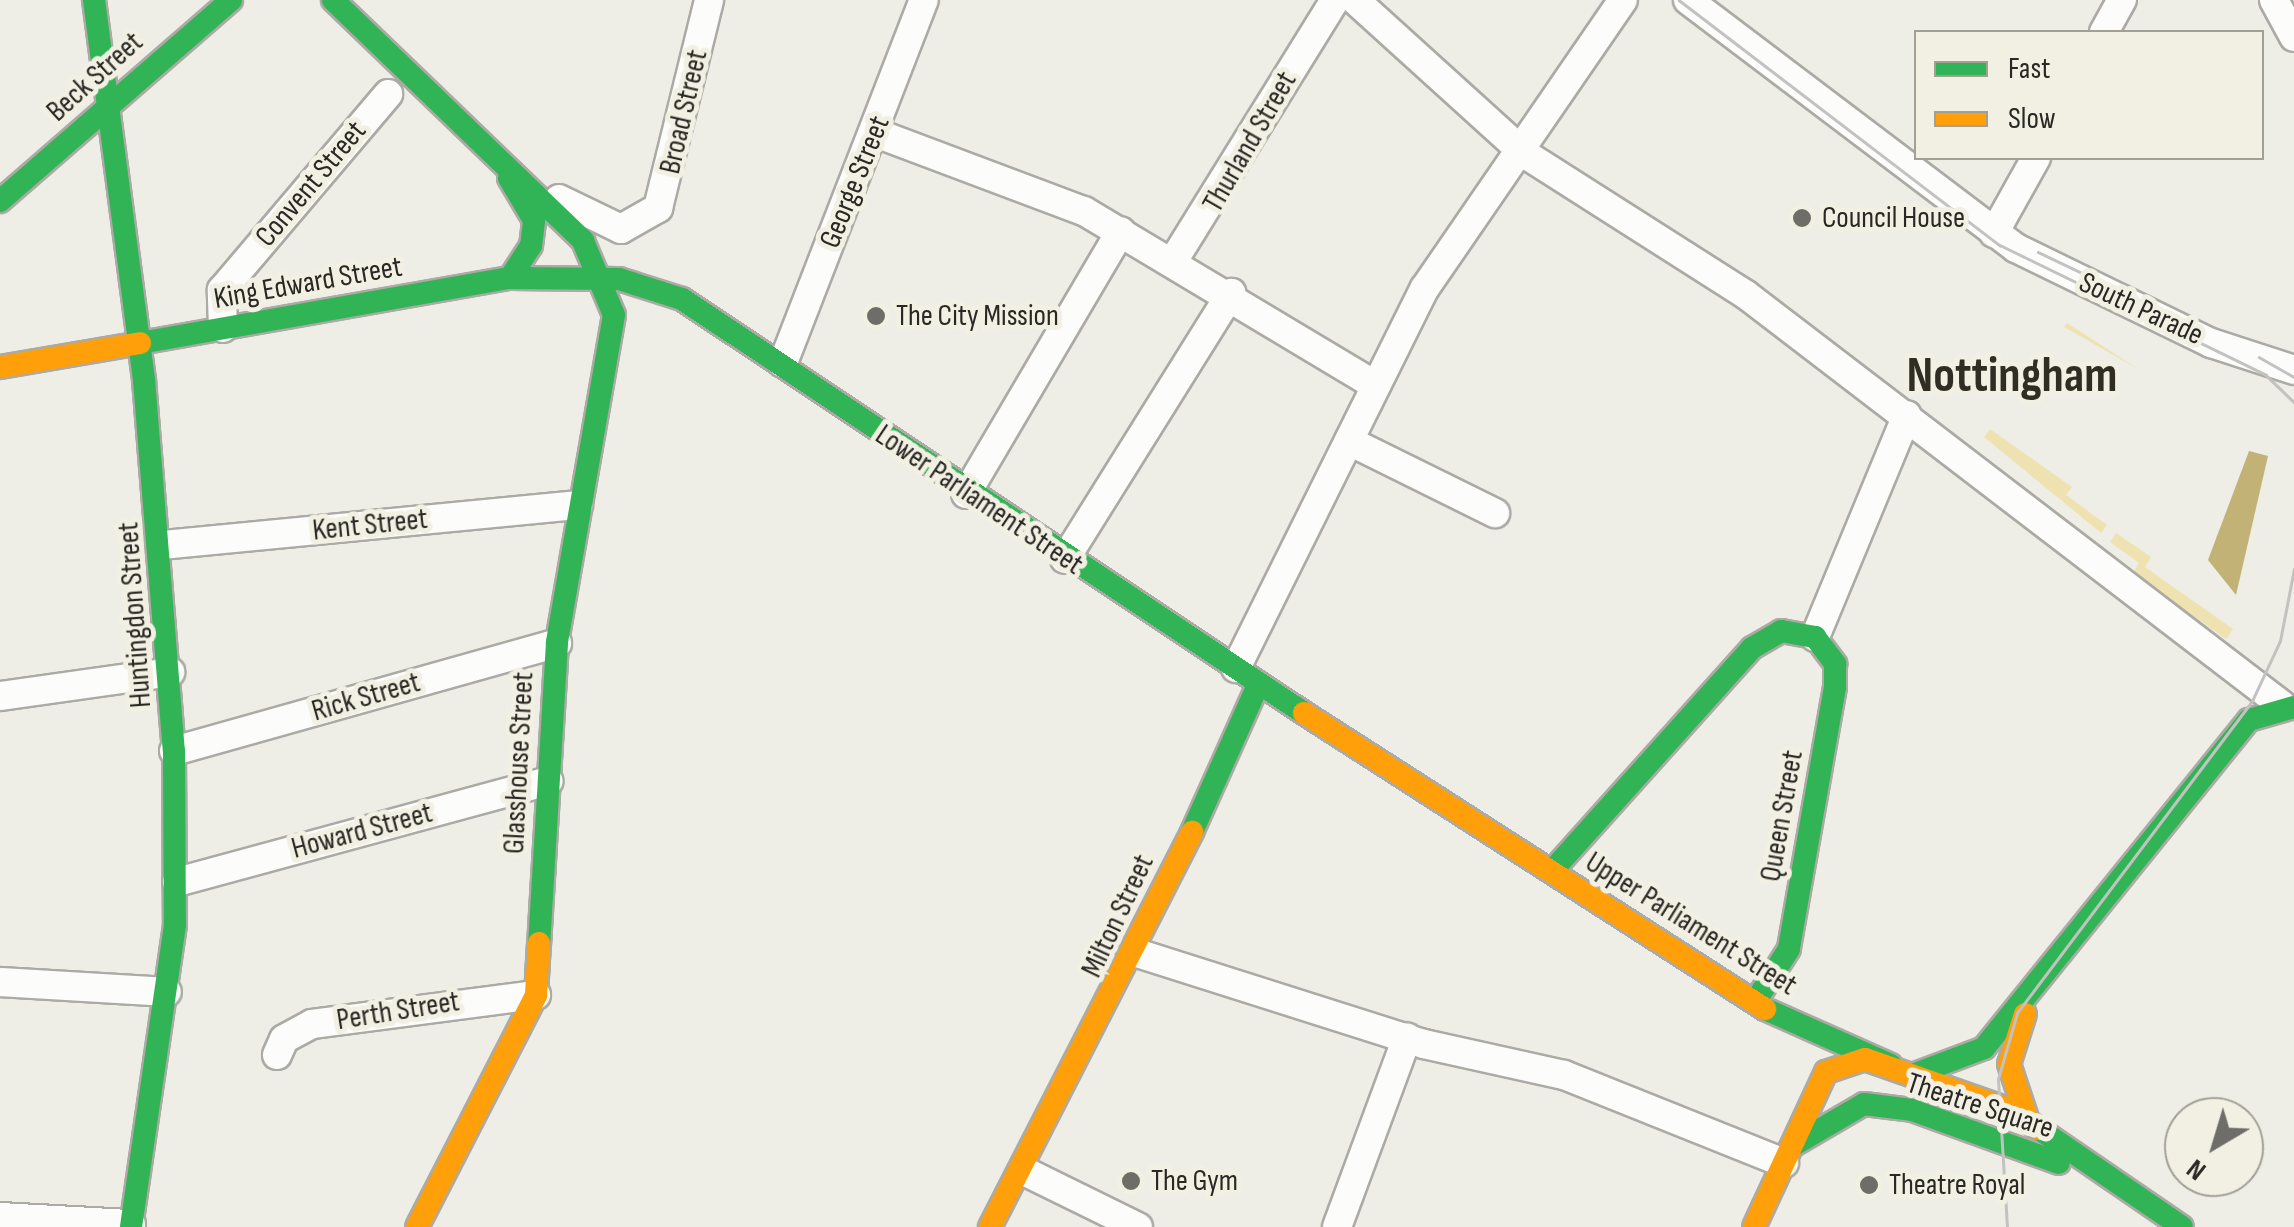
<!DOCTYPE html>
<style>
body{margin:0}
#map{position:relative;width:2294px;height:1227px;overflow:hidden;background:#eeede6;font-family:"Sofia Sans Condensed",sans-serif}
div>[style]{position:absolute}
.green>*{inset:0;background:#efe2b1}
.water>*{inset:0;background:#c2b275}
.roads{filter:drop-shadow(2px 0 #abaaa5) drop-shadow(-2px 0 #abaaa5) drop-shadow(0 2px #abaaa5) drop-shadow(0 -2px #abaaa5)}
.street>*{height:28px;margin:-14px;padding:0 14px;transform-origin:14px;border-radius:14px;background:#fcfcfb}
.fast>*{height:22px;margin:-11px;padding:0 11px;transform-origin:11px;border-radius:11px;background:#30b455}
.slow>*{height:22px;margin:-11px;padding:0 11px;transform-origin:11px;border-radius:11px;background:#ff9f0a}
.tram>*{height:2.5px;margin:-1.25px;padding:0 1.25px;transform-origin:1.25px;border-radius:1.25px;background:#c2c2c1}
.dots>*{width:28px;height:28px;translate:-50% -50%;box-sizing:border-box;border:5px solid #f2efe3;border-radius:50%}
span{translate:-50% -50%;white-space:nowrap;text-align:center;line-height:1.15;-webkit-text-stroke:10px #f2efe3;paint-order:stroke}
.street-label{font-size:30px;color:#292824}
.poi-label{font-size:30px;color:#292824}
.left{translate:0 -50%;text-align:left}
.town-label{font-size:50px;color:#302d24;font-weight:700}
.legend{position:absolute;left:1914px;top:30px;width:350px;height:130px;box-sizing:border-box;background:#f2efe3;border:2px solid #a29f97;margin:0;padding:12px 18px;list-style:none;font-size:30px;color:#292824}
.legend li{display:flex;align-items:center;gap:20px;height:50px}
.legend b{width:50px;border:2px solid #a29f97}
.north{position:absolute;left:2164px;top:1097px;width:100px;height:100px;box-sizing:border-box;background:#f2efe3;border:2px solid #a29f97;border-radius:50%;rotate:218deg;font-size:28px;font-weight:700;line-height:40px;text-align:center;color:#292824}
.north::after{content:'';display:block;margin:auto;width:35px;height:45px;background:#6e6d68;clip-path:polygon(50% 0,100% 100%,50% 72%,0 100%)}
</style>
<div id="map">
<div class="green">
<i style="clip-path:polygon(2067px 323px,2138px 369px,2064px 327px)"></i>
<i style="clip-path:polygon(1990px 429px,2072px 487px,2066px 495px,2107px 525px,2101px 533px,1984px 437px)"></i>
<i style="clip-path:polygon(2116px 533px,2151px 557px,2145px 567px,2233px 629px,2226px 639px,2133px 573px,2139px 563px,2110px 542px)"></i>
</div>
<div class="water">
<i style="clip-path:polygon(2249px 451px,2268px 456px,2236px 595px,2208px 560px)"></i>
</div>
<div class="roads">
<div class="street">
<i style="left:1355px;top:0;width:229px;rotate:42.2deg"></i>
<i style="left:1525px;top:154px;width:261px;rotate:32.5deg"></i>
<i style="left:1745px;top:294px;width:676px;rotate:37.43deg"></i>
<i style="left:1688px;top:0;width:411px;rotate:37.1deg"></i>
<i style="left:2016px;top:248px;width:217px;rotate:26deg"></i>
<i style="left:2211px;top:343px;width:87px;rotate:18deg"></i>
<i style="left:2274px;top:0;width:42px;rotate:61.6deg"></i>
<i style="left:2104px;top:32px;width:37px;rotate:-61deg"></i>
<i style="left:876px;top:133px;width:222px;rotate:20.6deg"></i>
<i style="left:1084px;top:211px;width:340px;rotate:30.9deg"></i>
<i style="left:559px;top:199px;width:69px;rotate:25.8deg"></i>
<i style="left:621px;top:229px;width:43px;rotate:-29.6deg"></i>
<i style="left:658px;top:208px;width:214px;rotate:-76.2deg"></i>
<i style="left:1994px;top:233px;width:86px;rotate:-60.8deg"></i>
<i style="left:1175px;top:258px;width:304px;rotate:-58.2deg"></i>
<i style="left:223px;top:328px;width:38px;rotate:-92deg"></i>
<i style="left:222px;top:290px;width:257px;rotate:-49.7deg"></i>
<i style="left:783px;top:363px;width:389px;rotate:-68.8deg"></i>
<i style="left:1349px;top:441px;width:163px;rotate:26.3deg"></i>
<i style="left:966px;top:494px;width:305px;rotate:-59.5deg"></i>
<i style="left:162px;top:545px;width:418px;rotate:-5.5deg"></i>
<i style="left:1065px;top:559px;width:314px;rotate:-58deg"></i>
<i style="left:1815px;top:637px;width:240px;rotate:-67.5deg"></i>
<i style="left:1236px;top:668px;width:424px;rotate:-63.6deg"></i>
<i style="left:1425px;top:288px;width:349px;rotate:-55.5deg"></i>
<i style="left:0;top:696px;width:172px;rotate:-8deg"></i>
<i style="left:174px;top:751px;width:398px;rotate:-15.7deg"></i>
<i style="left:177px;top:882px;width:385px;rotate:-15.2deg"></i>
<i style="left:1137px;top:953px;width:301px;rotate:17.6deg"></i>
<i style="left:1424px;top:1044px;width:143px;rotate:12.5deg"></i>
<i style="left:1564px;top:1075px;width:237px;rotate:21.8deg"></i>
<i style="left:0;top:982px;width:167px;rotate:3.4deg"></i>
<i style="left:277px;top:1055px;width:17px;rotate:-66deg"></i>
<i style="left:284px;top:1039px;width:32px;rotate:-28deg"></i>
<i style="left:312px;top:1024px;width:226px;rotate:-7.4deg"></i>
<i style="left:1024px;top:1171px;width:127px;rotate:26.2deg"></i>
<i style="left:0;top:1217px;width:131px;rotate:3.1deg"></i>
<i style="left:1337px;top:1227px;width:202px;rotate:-69.7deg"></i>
</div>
<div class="fast">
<i style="left:94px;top:0;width:383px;rotate:82.5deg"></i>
<i style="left:144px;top:380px;width:372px;rotate:85.4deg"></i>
<i style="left:174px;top:751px;width:174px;rotate:89.7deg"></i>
<i style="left:175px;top:925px;width:305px;rotate:98.3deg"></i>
<i style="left:333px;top:0;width:347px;rotate:43.9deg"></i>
<i style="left:583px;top:241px;width:80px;rotate:67.3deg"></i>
<i style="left:614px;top:315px;width:333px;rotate:99.9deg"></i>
<i style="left:557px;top:643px;width:301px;rotate:93.4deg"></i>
<i style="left:0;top:201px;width:306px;rotate:-41deg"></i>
<i style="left:510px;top:278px;width:109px;rotate:0.5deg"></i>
<i style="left:619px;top:279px;width:66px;rotate:17.6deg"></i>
<i style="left:682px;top:299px;width:747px;rotate:33.65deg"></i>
<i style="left:140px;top:343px;width:376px;rotate:-10deg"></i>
<i style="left:510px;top:278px;width:38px;rotate:-57deg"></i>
<i style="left:531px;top:246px;width:26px;rotate:-83deg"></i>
<i style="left:534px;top:220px;width:49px;rotate:-120.8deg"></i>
<i style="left:1192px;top:832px;width:163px;rotate:-65.8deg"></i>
<i style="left:1552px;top:871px;width:300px;rotate:-48.1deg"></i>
<i style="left:1752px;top:648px;width:34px;rotate:-30deg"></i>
<i style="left:1781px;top:631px;width:35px;rotate:10deg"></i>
<i style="left:1815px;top:637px;width:34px;rotate:53deg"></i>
<i style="left:1835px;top:664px;width:23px;rotate:90deg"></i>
<i style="left:1835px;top:687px;width:266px;rotate:100deg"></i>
<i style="left:1789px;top:949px;width:63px;rotate:122.7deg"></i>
<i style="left:1765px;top:1009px;width:138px;rotate:24deg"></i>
<i style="left:1915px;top:1074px;width:74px;rotate:-20.6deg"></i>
<i style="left:1984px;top:1048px;width:422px;rotate:-51.1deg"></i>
<i style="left:2249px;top:720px;width:47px;rotate:-16.1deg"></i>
<i style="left:2039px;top:1129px;width:173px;rotate:34.4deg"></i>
<i style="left:1792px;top:1146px;width:83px;rotate:-30.3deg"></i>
<i style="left:1864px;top:1104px;width:48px;rotate:7.1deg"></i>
<i style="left:1912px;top:1110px;width:156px;rotate:19.8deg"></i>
</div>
<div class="slow">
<i style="left:0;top:367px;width:142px;rotate:-9.7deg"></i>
<i style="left:1304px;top:713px;width:548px;rotate:32.7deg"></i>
<i style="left:2025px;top:1014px;width:52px;rotate:107.7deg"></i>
<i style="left:2009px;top:1064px;width:60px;rotate:71.6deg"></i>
<i style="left:417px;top:1227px;width:261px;rotate:-62.8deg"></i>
<i style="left:536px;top:995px;width:52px;rotate:-86.7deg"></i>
<i style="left:990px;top:1227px;width:444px;rotate:-62.9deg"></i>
<i style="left:1754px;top:1227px;width:171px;rotate:-65.1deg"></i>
<i style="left:1826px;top:1072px;width:41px;rotate:-18.4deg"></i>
<i style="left:1865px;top:1059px;width:155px;rotate:19.3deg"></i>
<i style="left:2011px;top:1110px;width:34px;rotate:34deg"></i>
</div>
</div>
<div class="tram">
<i style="left:1679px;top:0;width:404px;rotate:37.4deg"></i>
<i style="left:2000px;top:245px;width:296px;rotate:26deg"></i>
<i style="left:2266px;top:375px;width:39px;rotate:44deg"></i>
<i style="left:2038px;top:252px;width:125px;rotate:25.5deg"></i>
<i style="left:2259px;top:357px;width:40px;rotate:29.7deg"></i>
<i style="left:2007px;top:1227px;width:148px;rotate:-93.5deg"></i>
<i style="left:1998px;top:1079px;width:69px;rotate:-73.9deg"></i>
<i style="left:2017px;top:1013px;width:391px;rotate:-53deg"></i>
<i style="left:2252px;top:701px;width:66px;rotate:-65deg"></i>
<i style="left:2280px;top:641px;width:73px;rotate:-79deg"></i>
</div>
<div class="dots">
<i style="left:1802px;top:218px;background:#6e6d68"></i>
<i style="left:876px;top:316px;background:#6e6d68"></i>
<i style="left:1131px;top:1181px;background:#6e6d68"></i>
<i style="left:1869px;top:1185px;background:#6e6d68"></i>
</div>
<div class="street-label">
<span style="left:95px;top:77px;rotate:-42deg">Beck Street</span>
<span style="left:684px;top:112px;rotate:-77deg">Broad Street</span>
<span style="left:1250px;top:142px;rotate:-60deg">Thurland Street</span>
<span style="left:855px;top:182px;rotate:-68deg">George Street</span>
<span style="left:311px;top:184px;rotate:-50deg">Convent Street</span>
<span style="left:308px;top:283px;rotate:-10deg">King Edward Street</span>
<span style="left:2141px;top:309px;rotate:25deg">South Parade</span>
<span style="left:979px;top:500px;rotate:34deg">Lower Parliament Street</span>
<span style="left:370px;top:525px;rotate:-6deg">Kent Street</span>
<span style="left:135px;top:615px;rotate:-94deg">Huntingdon Street</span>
<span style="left:366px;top:697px;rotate:-16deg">Rick Street</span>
<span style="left:519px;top:763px;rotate:-87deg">Glasshouse Street</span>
<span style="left:1782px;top:816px;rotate:-80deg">Queen Street</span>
<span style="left:362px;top:831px;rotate:-15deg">Howard Street</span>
<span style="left:1118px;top:916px;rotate:-65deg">Milton Street</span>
<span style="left:1691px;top:924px;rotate:32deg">Upper Parliament Street</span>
<span style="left:398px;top:1011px;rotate:-9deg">Perth Street</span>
<span style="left:1980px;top:1106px;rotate:18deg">Theatre Square</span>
</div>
<div class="poi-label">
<span class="left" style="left:1822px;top:218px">Council House</span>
<span class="left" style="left:896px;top:316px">The City Mission</span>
<span class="left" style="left:1151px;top:1181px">The Gym</span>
<span class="left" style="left:1889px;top:1185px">Theatre Royal</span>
</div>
<div class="town-label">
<span style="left:2012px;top:377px">Nottingham</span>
</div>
<ul class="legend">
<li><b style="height:12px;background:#30b455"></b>Fast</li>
<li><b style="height:12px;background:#ff9f0a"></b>Slow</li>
</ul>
<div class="north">N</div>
</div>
